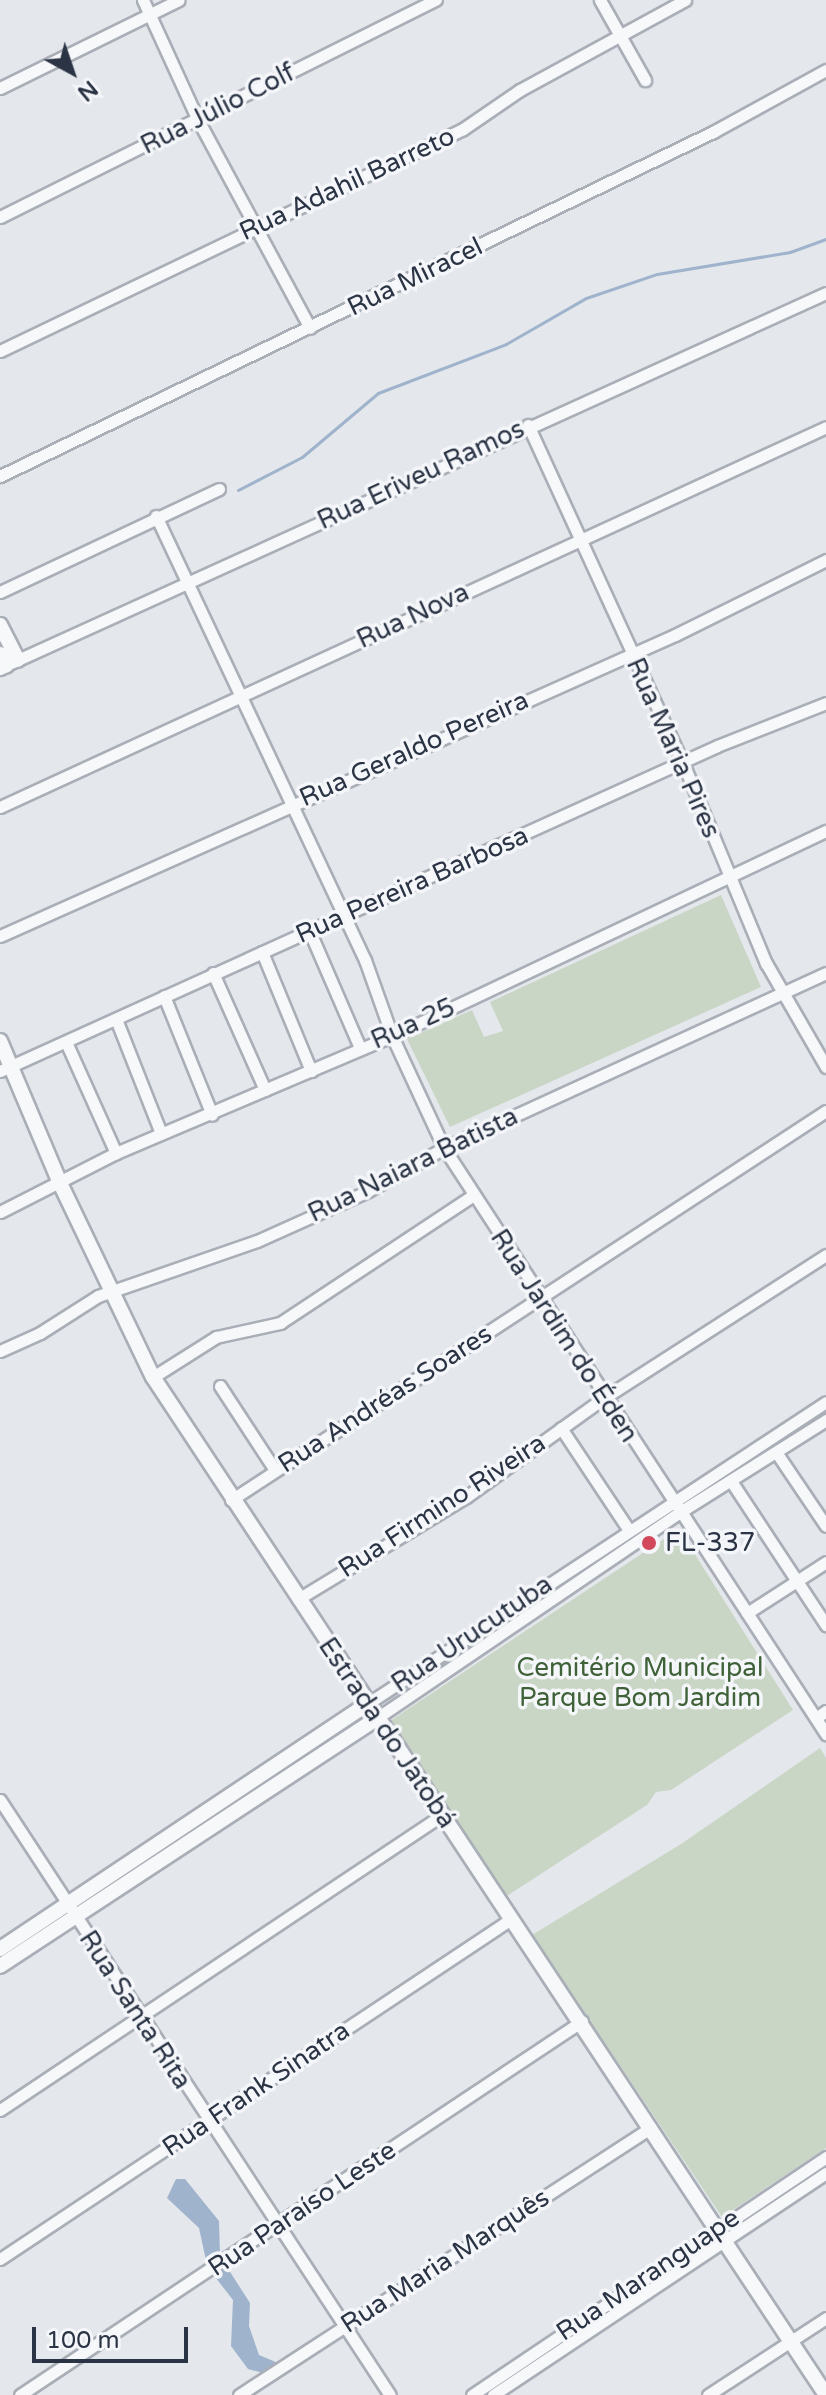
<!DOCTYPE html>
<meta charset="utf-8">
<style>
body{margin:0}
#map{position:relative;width:826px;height:2395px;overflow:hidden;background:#e4e7ec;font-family:"Varela Round",sans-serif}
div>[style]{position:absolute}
.green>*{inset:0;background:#c9d6c5}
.water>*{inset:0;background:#9fb4cc}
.stream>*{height:3px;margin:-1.5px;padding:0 1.5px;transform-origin:1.5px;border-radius:1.5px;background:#9fb4cc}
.roads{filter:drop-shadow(2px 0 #a9aeb7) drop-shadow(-2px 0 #a9aeb7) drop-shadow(0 2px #a9aeb7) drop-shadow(0 -2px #a9aeb7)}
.minor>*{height:11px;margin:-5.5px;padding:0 5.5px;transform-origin:5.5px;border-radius:5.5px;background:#f7f8fa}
.tertiary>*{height:14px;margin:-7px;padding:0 7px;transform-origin:7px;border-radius:7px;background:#f7f8fa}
.dots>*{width:22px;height:22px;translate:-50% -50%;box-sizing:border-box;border:4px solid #f4f6f9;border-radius:50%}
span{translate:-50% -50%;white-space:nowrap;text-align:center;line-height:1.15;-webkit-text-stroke:7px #f4f6f9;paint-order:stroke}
.street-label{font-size:26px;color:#2b3445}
.poi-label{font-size:26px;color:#2b3445}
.left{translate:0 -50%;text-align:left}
.park-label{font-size:26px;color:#3f6138}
.north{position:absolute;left:32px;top:32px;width:80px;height:80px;-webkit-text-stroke:6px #f4f6f9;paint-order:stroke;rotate:140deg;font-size:22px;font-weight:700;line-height:32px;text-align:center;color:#2b3445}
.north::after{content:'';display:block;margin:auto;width:28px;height:36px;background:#2b3445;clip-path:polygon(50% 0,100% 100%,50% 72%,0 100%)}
.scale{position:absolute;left:32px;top:2327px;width:156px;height:36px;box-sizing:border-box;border:4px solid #2b3445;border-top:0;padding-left:10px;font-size:24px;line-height:28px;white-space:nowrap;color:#2b3445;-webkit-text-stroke:6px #f4f6f9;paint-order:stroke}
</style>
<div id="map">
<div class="green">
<i style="clip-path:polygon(721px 895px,761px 987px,450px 1127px,407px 1039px,472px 1010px,484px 1037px,503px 1031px,490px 1002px)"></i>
<i style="clip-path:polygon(679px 1529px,793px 1710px,671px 1790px,656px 1792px,647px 1805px,507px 1896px,390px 1721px)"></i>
<i style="clip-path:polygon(820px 1748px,826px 1758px,826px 2148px,722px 2217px,532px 1935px,681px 1844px)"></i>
</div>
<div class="water">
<i style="clip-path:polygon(176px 2179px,185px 2179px,219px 2221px,220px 2255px,207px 2265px,199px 2228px,167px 2198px)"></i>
<i style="clip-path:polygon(225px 2264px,250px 2303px,249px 2326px,259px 2355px,278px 2363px,263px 2373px,248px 2369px,231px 2346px,233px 2300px,212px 2273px)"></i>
</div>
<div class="stream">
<i style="left:238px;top:490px;width:72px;rotate:-27.3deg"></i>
<i style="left:302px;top:457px;width:99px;rotate:-40.1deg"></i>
<i style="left:378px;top:393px;width:137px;rotate:-20.9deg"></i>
<i style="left:506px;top:344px;width:92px;rotate:-29.9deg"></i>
<i style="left:586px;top:298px;width:75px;rotate:-18.7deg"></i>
<i style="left:657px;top:274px;width:135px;rotate:-9.4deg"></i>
<i style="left:790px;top:252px;width:38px;rotate:-20deg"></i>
</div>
<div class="roads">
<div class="minor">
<i style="left:143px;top:0;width:132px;rotate:65.4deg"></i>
<i style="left:198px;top:120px;width:236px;rotate:61.7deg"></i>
<i style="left:600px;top:0;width:92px;rotate:60.6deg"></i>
<i style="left:0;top:88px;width:199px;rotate:-26.2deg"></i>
<i style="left:0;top:217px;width:487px;rotate:-26.5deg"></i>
<i style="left:0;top:351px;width:513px;rotate:-25.62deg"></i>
<i style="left:463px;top:129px;width:69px;rotate:-34.4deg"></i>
<i style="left:520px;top:90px;width:188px;rotate:-28.6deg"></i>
<i style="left:528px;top:425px;width:372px;rotate:65.4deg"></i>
<i style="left:683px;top:763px;width:217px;rotate:67.5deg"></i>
<i style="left:766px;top:963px;width:120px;rotate:60deg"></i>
<i style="left:0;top:476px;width:792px;rotate:-25.76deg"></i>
<i style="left:713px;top:132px;width:129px;rotate:-28.8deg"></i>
<i style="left:156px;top:516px;width:491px;rotate:64.8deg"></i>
<i style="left:365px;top:960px;width:81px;rotate:70.4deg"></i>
<i style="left:392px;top:1036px;width:123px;rotate:65.1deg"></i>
<i style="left:444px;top:1148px;width:700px;rotate:56.9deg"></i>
<i style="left:0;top:592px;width:242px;rotate:-25.2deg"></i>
<i style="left:11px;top:663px;width:895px;rotate:-24.42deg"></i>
<i style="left:0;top:807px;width:909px;rotate:-24.7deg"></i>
<i style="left:309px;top:930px;width:129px;rotate:66.6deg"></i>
<i style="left:0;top:936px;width:739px;rotate:-24.03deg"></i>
<i style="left:675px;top:635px;width:169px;rotate:-26.4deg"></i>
<i style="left:262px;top:952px;width:129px;rotate:67.6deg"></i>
<i style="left:213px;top:973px;width:128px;rotate:66deg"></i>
<i style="left:164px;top:996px;width:128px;rotate:68deg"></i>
<i style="left:116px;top:1019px;width:123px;rotate:68.5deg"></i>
<i style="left:66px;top:1042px;width:122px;rotate:65.8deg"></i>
<i style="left:0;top:1071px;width:787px;rotate:-24.38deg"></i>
<i style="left:717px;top:746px;width:117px;rotate:-21.5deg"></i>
<i style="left:0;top:1212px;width:130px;rotate:-27deg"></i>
<i style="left:116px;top:1153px;width:300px;rotate:-23deg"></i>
<i style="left:392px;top:1036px;width:480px;rotate:-25.3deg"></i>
<i style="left:0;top:1351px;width:44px;rotate:-24.2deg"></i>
<i style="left:40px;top:1333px;width:69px;rotate:-32.5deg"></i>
<i style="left:98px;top:1296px;width:168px;rotate:-19.1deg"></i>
<i style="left:257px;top:1241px;width:122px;rotate:-24.2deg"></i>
<i style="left:368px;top:1191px;width:87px;rotate:-29.5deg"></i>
<i style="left:444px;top:1148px;width:420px;rotate:-24.6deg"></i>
<i style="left:153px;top:1377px;width:75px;rotate:-32.4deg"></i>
<i style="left:216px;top:1337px;width:66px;rotate:-12.3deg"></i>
<i style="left:280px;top:1323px;width:230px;rotate:-33.5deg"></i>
<i style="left:220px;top:1386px;width:100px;rotate:56.8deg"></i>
<i style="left:561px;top:1428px;width:121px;rotate:56.4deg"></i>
<i style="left:776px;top:1452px;width:89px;rotate:56deg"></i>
<i style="left:731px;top:1481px;width:173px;rotate:56.6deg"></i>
<i style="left:231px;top:1500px;width:711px;rotate:-33.18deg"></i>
<i style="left:298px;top:1599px;width:197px;rotate:-31.3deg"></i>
<i style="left:466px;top:1497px;width:170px;rotate:-35.7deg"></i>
<i style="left:604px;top:1398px;width:264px;rotate:-32.8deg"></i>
<i style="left:747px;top:1613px;width:94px;rotate:-32.8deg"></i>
<i style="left:367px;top:1704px;width:549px;rotate:-33.34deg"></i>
<i style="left:377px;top:1718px;width:366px;rotate:-34.2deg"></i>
<i style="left:680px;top:1512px;width:173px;rotate:-32.2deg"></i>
<i style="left:816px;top:1718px;width:12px;rotate:-35deg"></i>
<i style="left:0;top:1800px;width:711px;rotate:56.76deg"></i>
<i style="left:0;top:2110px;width:531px;rotate:-33.72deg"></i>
<i style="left:0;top:2259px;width:614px;rotate:-33.64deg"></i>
<i style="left:20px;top:2395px;width:675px;rotate:-33.64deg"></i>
<i style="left:239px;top:2395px;width:491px;rotate:-33deg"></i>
<i style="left:472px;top:2395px;width:427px;rotate:-33.9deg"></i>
<i style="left:493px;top:2395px;width:400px;rotate:-33.7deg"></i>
<i style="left:708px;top:2395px;width:141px;rotate:-33.1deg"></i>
</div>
<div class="tertiary">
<i style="left:0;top:625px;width:39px;rotate:63deg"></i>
<i style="left:0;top:654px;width:13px;rotate:61deg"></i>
<i style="left:6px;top:665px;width:7px;rotate:153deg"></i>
<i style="left:0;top:1041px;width:152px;rotate:67.1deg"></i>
<i style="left:59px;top:1181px;width:217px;rotate:64.4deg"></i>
<i style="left:153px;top:1377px;width:1220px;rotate:56.53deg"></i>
<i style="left:0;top:1949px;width:441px;rotate:-33.7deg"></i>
<i style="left:0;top:1966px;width:451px;rotate:-33.3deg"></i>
</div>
</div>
<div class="dots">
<i style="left:649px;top:1543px;background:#d1495b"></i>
</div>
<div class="street-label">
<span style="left:218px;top:109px;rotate:-27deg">Rua Júlio Colf</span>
<span style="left:347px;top:184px;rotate:-25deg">Rua Adahil Barreto</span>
<span style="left:415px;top:277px;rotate:-26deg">Rua Miracel</span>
<span style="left:421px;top:475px;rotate:-25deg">Rua Eriveu Ramos</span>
<span style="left:413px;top:616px;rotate:-25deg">Rua Nova</span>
<span style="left:673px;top:748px;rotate:66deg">Rua Maria Pires</span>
<span style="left:414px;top:749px;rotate:-24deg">Rua Geraldo Pereira</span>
<span style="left:412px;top:885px;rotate:-24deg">Rua Pereira Barbosa</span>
<span style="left:413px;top:1024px;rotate:-24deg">Rua 25</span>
<span style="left:413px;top:1165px;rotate:-26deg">Rua Naiara Batista</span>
<span style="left:564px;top:1336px;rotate:57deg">Rua Jardim do Éden</span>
<span style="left:385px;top:1399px;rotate:-33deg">Rua Andréas Soares</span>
<span style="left:442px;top:1506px;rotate:-33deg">Rua Firmino Riveira</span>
<span style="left:472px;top:1634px;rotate:-34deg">Rua Urucutuba</span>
<span style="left:387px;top:1733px;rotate:56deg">Estrada do Jatobá</span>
<span style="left:135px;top:2010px;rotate:57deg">Rua Santa Rita</span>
<span style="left:256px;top:2089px;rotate:-34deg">Rua Frank Sinatra</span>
<span style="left:302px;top:2209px;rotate:-34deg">Rua Paraíso Leste</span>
<span style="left:445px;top:2261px;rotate:-33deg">Rua Maria Marquês</span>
<span style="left:648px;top:2275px;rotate:-34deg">Rua Maranguape</span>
</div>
<div class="poi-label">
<span class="left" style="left:665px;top:1543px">FL-337</span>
</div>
<div class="park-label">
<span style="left:640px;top:1683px">Cemitério Municipal<br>Parque Bom Jardim</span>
</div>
<div class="north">N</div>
<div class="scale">100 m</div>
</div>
